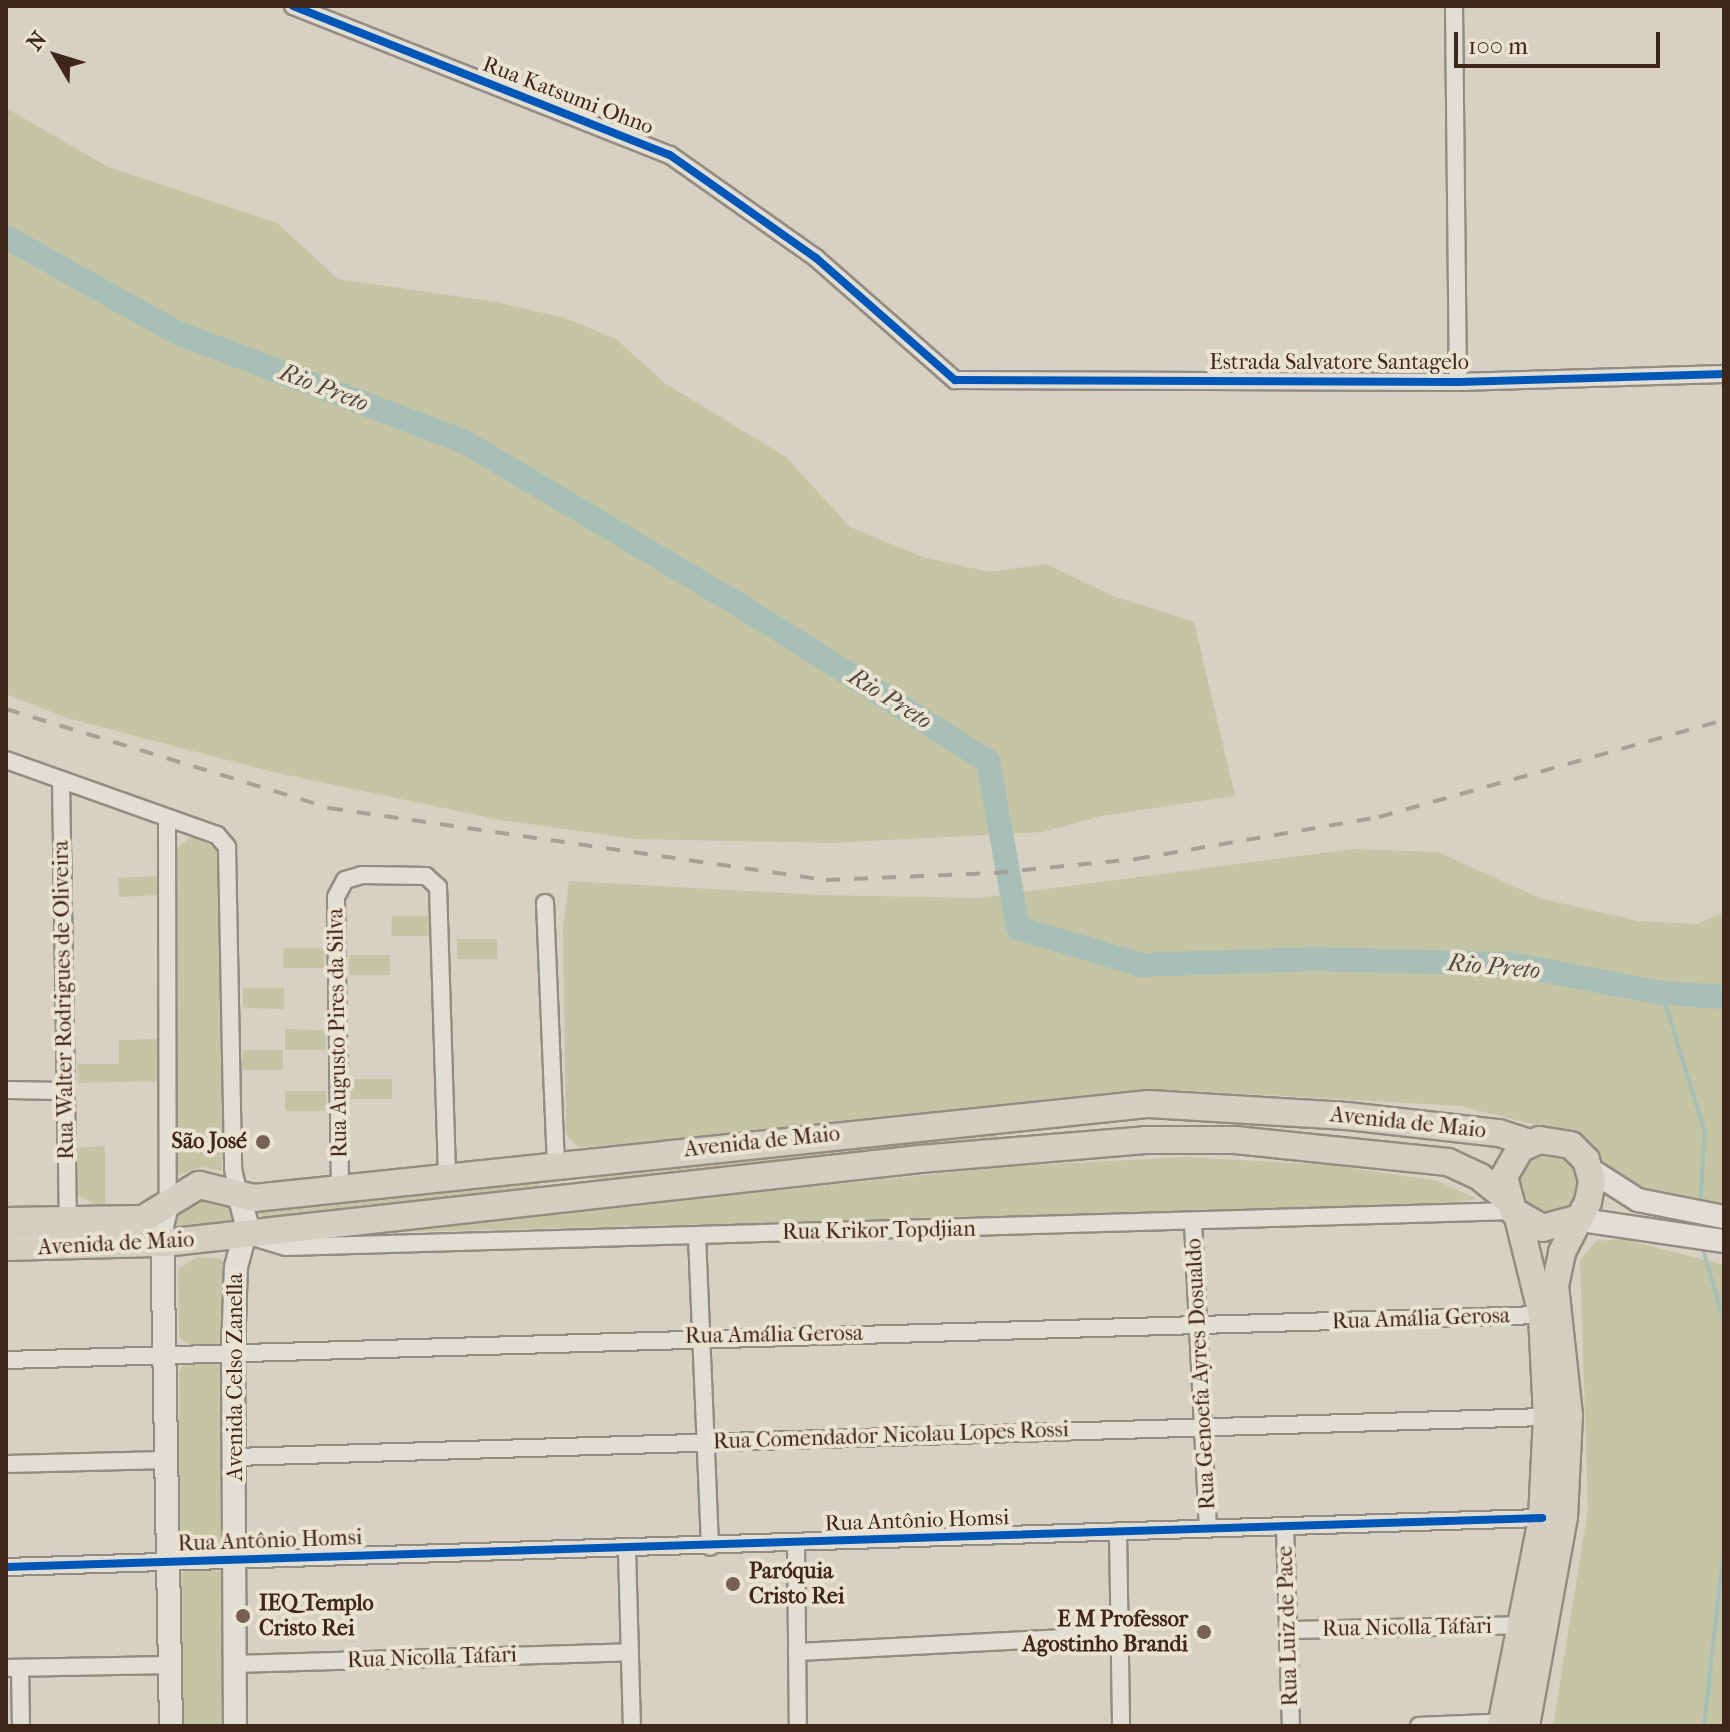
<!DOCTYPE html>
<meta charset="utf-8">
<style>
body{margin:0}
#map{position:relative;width:1730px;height:1732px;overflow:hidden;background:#d8d0c2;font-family:"IM FELL French Canon",serif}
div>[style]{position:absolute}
.green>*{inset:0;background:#c5c5a5}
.round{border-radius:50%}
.stream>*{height:4px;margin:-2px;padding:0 2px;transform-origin:2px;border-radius:2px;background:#a8bfb7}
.river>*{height:24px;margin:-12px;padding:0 12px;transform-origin:12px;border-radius:12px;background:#a8bfb7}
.roads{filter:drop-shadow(2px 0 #948c82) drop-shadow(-2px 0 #948c82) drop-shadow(0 2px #948c82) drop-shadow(0 -2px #948c82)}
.street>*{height:16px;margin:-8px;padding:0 8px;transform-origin:8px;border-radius:8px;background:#e1ded6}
.secondary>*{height:22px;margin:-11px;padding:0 11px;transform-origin:11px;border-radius:11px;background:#e1ded6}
.primary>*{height:26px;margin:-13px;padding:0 13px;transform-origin:13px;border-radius:13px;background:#d5cec2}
.rail>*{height:4px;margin-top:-2px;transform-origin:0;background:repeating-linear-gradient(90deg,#a6a099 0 14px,transparent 0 28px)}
.cycleway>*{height:8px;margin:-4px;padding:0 4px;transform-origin:4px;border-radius:4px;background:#0057b8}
.dots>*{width:22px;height:22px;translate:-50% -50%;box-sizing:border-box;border:4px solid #ebe3d2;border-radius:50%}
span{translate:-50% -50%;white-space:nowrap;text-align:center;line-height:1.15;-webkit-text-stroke:8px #ebe3d2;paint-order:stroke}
.street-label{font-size:22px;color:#40251a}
.poi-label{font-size:22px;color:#40251a;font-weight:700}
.right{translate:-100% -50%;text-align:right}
.left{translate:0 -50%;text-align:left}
.water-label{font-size:24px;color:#554a40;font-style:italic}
.frame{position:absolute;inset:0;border:8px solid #40251a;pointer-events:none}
.north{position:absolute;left:16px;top:16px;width:80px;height:80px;-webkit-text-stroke:6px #ebe3d2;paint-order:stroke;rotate:308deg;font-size:22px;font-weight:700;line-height:32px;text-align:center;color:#40251a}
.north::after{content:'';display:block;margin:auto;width:28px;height:36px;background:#40251a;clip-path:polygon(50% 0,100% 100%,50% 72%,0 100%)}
.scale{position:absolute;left:1454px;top:32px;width:206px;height:36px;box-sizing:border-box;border:4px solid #40251a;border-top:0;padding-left:10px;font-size:24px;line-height:28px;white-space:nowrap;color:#40251a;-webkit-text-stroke:6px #ebe3d2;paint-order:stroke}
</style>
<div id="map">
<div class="green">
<i style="clip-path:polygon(6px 108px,108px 167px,277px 223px,338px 279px,496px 302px,565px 318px,616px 339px,666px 384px,786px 457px,850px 527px,923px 557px,989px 572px,1046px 564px,1113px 596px,1194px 622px,1235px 796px,1101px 816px,1043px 832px,831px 843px,636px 839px,500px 820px,273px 772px,67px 718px,6px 694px)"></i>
<i style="clip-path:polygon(195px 834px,223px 855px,222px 1171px,201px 1167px,175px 1176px,174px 850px)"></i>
<i style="clip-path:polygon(1353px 849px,1438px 852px,1539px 898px,1638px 921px,1697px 924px,1724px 912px,1724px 1207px,1651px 1194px,1552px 1129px,1460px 1106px,1176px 1090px,601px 1146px,579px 1147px,566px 1135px,563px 929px,569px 881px,818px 895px,978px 898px)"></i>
<i style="clip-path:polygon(158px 876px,159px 895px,119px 897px,118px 878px)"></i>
<i style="clip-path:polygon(392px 916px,432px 916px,432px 936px,391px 936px)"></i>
<i style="clip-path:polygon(457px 939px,497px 939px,497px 959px,457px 959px)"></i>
<i style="clip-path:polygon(284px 948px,324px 948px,324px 968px,283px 968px)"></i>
<i style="clip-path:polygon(349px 955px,390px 955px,390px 975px,349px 975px)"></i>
<i style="clip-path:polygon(243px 988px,284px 988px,284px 1009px,243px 1008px)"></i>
<i style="clip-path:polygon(285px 1029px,326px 1030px,325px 1050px,285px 1050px)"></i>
<i style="clip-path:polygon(160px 1039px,161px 1081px,78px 1083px,77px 1064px,119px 1064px,119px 1040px)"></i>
<i style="clip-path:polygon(242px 1050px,283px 1050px,283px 1070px,242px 1070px)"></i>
<i style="clip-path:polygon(351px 1079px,392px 1079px,392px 1099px,351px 1099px)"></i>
<i style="clip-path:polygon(285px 1091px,326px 1091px,326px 1111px,285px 1111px)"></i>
<i style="clip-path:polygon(992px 1124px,999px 1140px,594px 1182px,592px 1172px)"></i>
<i style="clip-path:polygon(105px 1146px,105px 1209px,79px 1196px,76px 1148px)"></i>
<i class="round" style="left:1518px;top:1154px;width:60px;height:60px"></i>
<i style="clip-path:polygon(1185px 1157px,1332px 1165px,1438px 1181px,1477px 1199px,1409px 1207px,354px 1233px,1015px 1166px)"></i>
<i style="clip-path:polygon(542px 1179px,537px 1191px,263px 1220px,255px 1205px)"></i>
<i style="clip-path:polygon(186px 1196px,230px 1200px,242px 1227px,169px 1236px,169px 1221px)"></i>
<i style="clip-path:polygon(1623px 1239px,1724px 1265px,1724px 1726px,1553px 1726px,1588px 1509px,1580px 1261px,1596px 1241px)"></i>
<i style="clip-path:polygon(197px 1257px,221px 1259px,224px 1265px,224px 1338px,217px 1346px,190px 1345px,179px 1337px,178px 1269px)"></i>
<i style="clip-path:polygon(187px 1359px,227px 1362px,228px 1543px,217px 1553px,187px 1551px,178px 1542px,179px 1371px)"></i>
<i style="clip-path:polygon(187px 1568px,226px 1572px,231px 1726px,179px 1726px,181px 1574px)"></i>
</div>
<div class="stream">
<i style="left:1662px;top:993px;width:146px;rotate:72.9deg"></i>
<i style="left:1705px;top:1133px;width:73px;rotate:93.9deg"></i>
<i style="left:1702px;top:1246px;width:78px;rotate:73.7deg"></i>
<i style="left:1704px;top:1726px;width:178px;rotate:-83.6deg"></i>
</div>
<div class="river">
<i style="left:6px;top:237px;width:197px;rotate:29.2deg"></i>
<i style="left:178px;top:333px;width:305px;rotate:20.8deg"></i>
<i style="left:463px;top:441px;width:327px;rotate:30.7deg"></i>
<i style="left:744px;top:608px;width:288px;rotate:32.1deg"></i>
<i style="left:988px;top:761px;width:170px;rotate:79.8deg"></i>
<i style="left:1018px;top:928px;width:128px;rotate:16.7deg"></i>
<i style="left:1141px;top:965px;width:174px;rotate:-2deg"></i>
<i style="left:1315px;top:959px;width:196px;rotate:1.5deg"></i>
<i style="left:1511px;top:964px;width:154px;rotate:10.9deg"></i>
<i style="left:1662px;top:993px;width:62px;rotate:3.7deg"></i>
</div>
<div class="roads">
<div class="street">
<i style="left:293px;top:6px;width:405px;rotate:21.6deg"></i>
<i style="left:670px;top:155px;width:179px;rotate:35.2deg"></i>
<i style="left:816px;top:258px;width:185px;rotate:41.3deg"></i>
<i style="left:955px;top:380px;width:503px;rotate:0.23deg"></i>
<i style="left:1458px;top:382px;width:266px;rotate:-1.7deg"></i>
<i style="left:1454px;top:6px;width:376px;rotate:89.4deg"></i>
<i style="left:6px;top:760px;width:224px;rotate:19.6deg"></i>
<i style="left:217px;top:835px;width:16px;rotate:50deg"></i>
<i style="left:227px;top:847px;width:322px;rotate:88.9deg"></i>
<i style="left:233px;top:1169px;width:27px;rotate:77deg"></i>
<i style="left:61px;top:780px;width:440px;rotate:89.1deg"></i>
<i style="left:167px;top:818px;width:384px;rotate:89.9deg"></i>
<i style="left:545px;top:903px;width:261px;rotate:87.6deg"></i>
<i style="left:6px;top:1090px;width:58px;rotate:1deg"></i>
<i style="left:340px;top:1187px;width:290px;rotate:-90.8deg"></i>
<i style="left:336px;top:897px;width:19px;rotate:-62deg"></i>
<i style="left:345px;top:880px;width:18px;rotate:-16deg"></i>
<i style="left:362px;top:875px;width:64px;rotate:0.9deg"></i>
<i style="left:426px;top:876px;width:16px;rotate:43deg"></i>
<i style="left:438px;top:887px;width:289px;rotate:88.2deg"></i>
<i style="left:1193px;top:1223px;width:303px;rotate:87.2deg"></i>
<i style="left:697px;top:1236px;width:311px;rotate:87.6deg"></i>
<i style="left:253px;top:1237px;width:34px;rotate:17deg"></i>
<i style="left:286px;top:1247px;width:1228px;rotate:-1.68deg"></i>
<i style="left:6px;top:1360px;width:1537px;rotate:-1.68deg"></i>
<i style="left:235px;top:1457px;width:1313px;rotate:-1.75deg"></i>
<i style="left:6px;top:1464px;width:161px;rotate:-1.4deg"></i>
<i style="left:1285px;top:1526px;width:200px;rotate:88.3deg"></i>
<i style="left:1118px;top:1531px;width:195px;rotate:89.1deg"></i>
<i style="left:796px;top:1544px;width:182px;rotate:89.4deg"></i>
<i style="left:627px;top:1550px;width:176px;rotate:88.4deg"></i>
<i style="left:6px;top:1567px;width:1537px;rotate:-1.83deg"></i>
<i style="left:1289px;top:1630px;width:235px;rotate:-1.2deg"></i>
<i style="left:797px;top:1652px;width:322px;rotate:-3deg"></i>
<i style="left:235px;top:1664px;width:395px;rotate:-1.7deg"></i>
<i style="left:6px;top:1668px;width:165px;rotate:-1deg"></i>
<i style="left:20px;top:1668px;width:58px;rotate:89deg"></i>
<i style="left:1419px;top:1726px;width:91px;rotate:-2.5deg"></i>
</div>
<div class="secondary">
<i style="left:1591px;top:1170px;width:56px;rotate:32.6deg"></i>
<i style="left:1638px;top:1200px;width:88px;rotate:11.2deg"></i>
<i style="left:168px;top:1202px;width:25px;rotate:104deg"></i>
<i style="left:162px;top:1226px;width:500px;rotate:88.97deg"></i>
<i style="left:1575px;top:1219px;width:151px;rotate:8.4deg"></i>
<i style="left:235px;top:1726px;width:375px;rotate:-90.3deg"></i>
<i style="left:233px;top:1351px;width:84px;rotate:-88deg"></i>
<i style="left:236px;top:1267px;width:43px;rotate:-75.3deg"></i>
<i style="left:247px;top:1225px;width:31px;rotate:-105deg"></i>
</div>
<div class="primary">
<i style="left:6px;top:1221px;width:137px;rotate:-0.8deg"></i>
<i style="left:143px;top:1219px;width:66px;rotate:-31.3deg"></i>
<i style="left:199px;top:1185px;width:57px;rotate:13.3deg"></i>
<i style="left:254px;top:1198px;width:900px;rotate:-6deg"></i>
<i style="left:1149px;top:1104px;width:198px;rotate:3.5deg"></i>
<i style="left:1347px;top:1116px;width:153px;rotate:6.4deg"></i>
<i style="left:1499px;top:1133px;width:32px;rotate:18deg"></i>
<i style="left:6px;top:1247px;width:158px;rotate:-1.5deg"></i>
<i style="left:164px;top:1243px;width:761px;rotate:-6.34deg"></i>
<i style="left:920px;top:1159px;width:226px;rotate:-4.8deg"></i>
<i style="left:1145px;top:1140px;width:90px"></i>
<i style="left:1235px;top:1140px;width:214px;rotate:5.9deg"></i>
<i style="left:1448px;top:1162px;width:35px;rotate:25deg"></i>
<i style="left:1480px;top:1177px;width:33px;rotate:39deg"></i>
<i style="left:1501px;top:1726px;width:212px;rotate:-78.8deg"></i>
<i style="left:1542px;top:1518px;width:101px;rotate:-87.2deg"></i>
<i style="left:1547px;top:1417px;width:102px;rotate:-92.8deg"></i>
<i style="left:1542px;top:1315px;width:101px;rotate:-103.8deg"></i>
<i style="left:1526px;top:1726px;width:212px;rotate:-79.7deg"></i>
<i style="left:1564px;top:1517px;width:102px;rotate:-87.2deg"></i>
<i style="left:1569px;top:1415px;width:130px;rotate:-96.2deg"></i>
<i style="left:1555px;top:1286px;width:35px;rotate:-78deg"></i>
<i style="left:1562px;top:1252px;width:56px;rotate:-62.5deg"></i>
<i style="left:1588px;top:1202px;width:21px;rotate:-79deg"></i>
<i style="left:1592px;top:1181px;width:22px;rotate:-106deg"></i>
<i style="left:1586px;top:1160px;width:21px;rotate:-135deg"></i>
<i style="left:1571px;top:1145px;width:32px;rotate:-171deg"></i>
<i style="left:1539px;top:1140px;width:21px;rotate:155deg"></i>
<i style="left:1520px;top:1149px;width:32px;rotate:120deg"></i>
<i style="left:1504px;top:1177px;width:35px;rotate:75deg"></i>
<i style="left:1513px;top:1211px;width:34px;rotate:30deg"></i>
<i style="left:1542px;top:1228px;width:34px;rotate:-15deg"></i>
</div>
</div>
<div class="rail">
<i style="left:6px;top:709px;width:338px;rotate:17deg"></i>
<i style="left:329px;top:808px;width:502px;rotate:8.24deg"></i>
<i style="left:826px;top:880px;width:168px;rotate:-2.4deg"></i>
<i style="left:994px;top:873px;width:143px;rotate:-5.6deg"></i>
<i style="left:1136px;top:859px;width:247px;rotate:-9.8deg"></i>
<i style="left:1379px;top:817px;width:358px;rotate:-15.7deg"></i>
</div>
<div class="cycleway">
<i style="left:293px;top:6px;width:405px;rotate:21.6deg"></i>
<i style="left:670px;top:155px;width:179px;rotate:35.2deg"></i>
<i style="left:816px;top:258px;width:185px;rotate:41.3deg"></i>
<i style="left:955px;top:380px;width:503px;rotate:0.23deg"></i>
<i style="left:1458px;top:382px;width:266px;rotate:-1.7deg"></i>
<i style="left:6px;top:1567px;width:1537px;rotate:-1.83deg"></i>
</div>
<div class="dots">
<i style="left:263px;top:1142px;background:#756155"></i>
<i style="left:733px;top:1584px;background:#756155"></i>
<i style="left:243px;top:1616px;background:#756155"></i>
<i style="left:1204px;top:1632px;background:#756155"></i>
</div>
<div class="street-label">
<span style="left:568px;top:96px;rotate:21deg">Rua Katsumi Ohno</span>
<span style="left:1339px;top:363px">Estrada Salvatore Santagelo</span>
<span style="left:64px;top:1000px;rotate:-91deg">Rua Walter Rodrigues de Oliveira</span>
<span style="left:338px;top:1033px;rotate:-91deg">Rua Augusto Pires da Silva</span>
<span style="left:1408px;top:1123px;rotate:6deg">Avenida de Maio</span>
<span style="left:762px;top:1142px;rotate:-6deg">Avenida de Maio</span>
<span style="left:879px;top:1231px;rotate:-1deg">Rua Krikor Topdjian</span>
<span style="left:116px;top:1244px;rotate:-3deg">Avenida de Maio</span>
<span style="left:1421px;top:1319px;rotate:-2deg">Rua Amália Gerosa</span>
<span style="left:774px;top:1335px;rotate:-1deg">Rua Amália Gerosa</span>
<span style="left:1201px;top:1374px;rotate:-93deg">Rua Genoefa Ayres Dosualdo</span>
<span style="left:236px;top:1377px;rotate:-90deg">Avenida Celso Zanella</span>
<span style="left:891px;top:1436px;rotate:-2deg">Rua Comendador Nicolau Lopes Rossi</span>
<span style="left:917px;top:1521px;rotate:-2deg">Rua Antônio Homsi</span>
<span style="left:270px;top:1541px;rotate:-2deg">Rua Antônio Homsi</span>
<span style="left:1288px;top:1626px;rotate:-92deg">Rua Luiz de Pace</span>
<span style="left:1407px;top:1628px;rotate:-1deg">Rua Nicolla Táfari</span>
<span style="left:432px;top:1658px;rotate:-2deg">Rua Nicolla Táfari</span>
</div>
<div class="poi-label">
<span class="right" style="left:247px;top:1142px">São José</span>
<span class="left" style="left:749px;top:1584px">Paróquia<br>Cristo Rei</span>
<span class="left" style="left:259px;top:1616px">IEQ Templo<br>Cristo Rei</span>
<span class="right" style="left:1188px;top:1632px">E M Professor<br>Agostinho Brandi</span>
</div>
<div class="water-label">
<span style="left:324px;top:388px;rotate:21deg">Rio Preto</span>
<span style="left:890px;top:699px;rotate:32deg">Rio Preto</span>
<span style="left:1494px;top:967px;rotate:5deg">Rio Preto</span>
</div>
<div class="frame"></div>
<div class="north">N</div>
<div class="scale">100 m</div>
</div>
